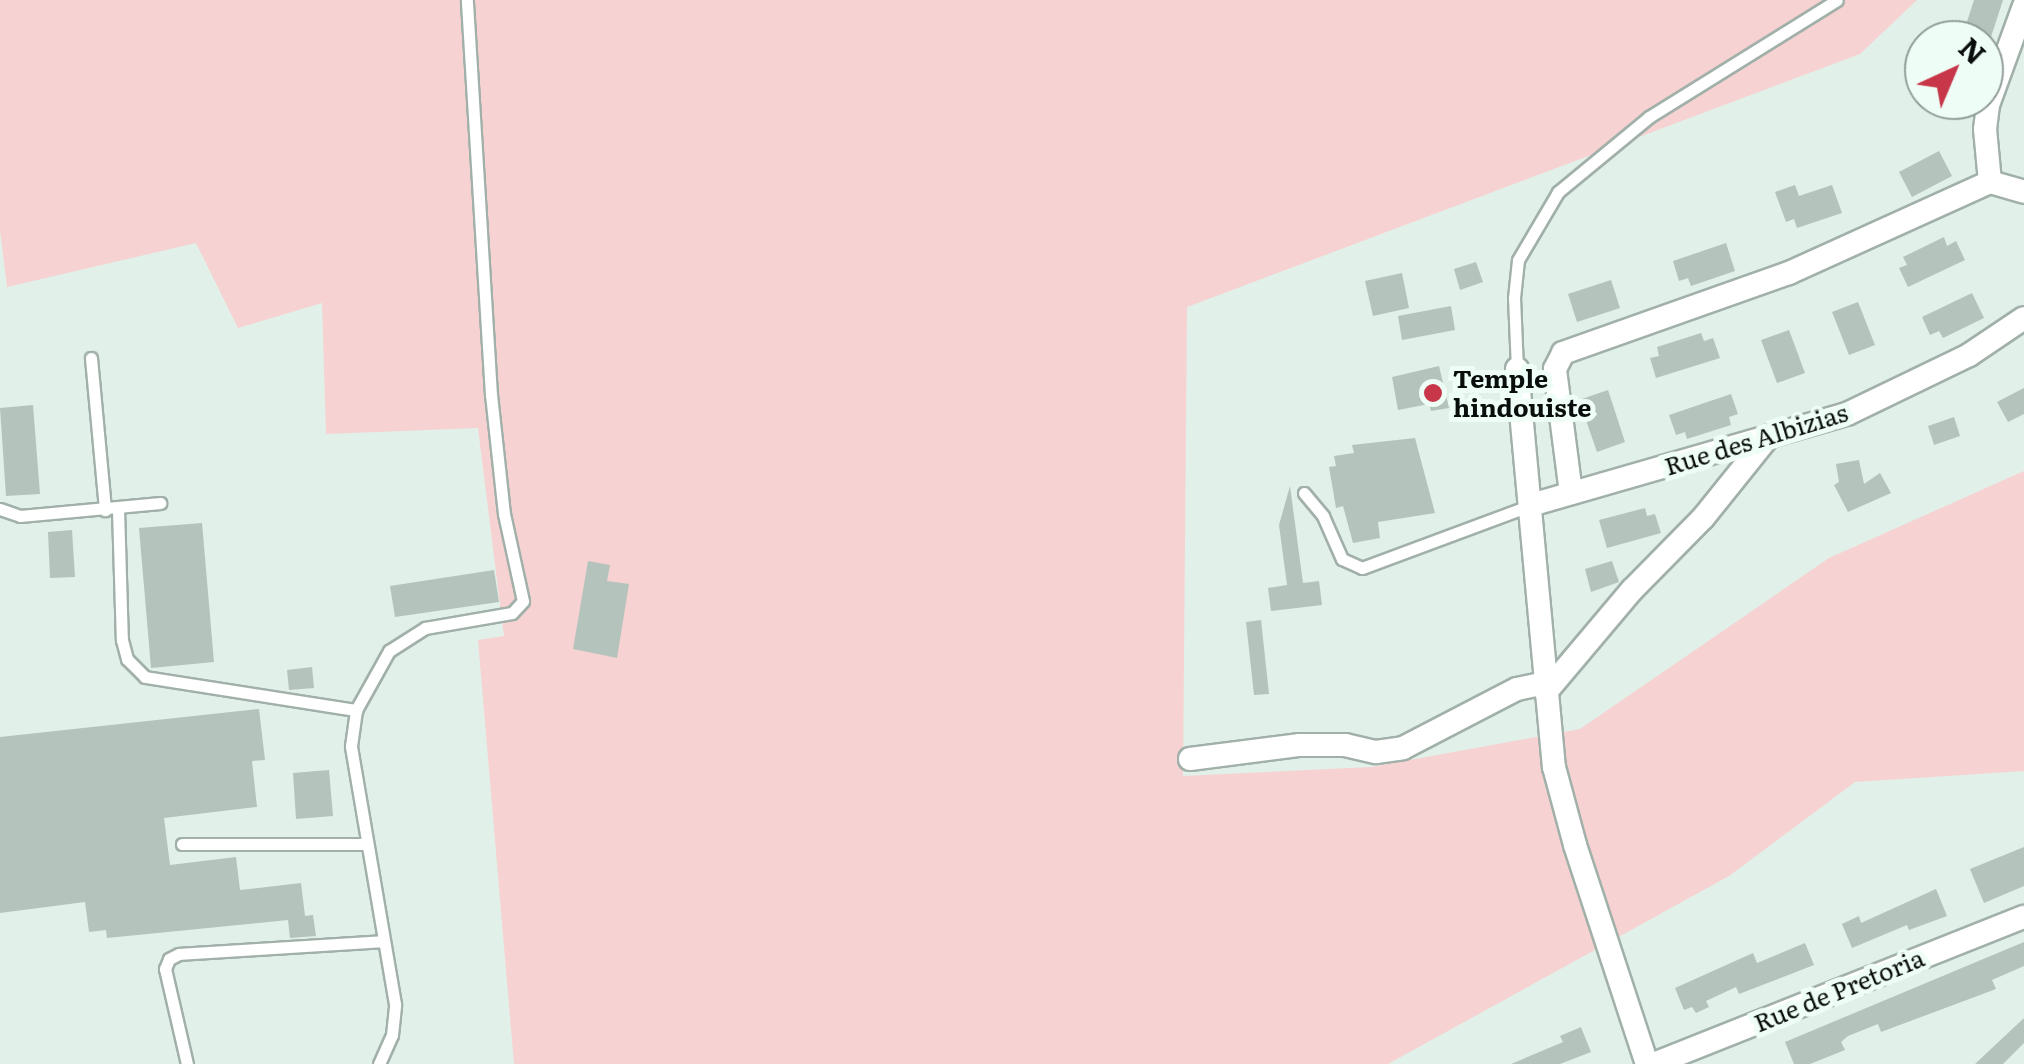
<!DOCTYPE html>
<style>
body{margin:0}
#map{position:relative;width:2024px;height:1064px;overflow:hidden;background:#e1f0e8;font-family:Literata,serif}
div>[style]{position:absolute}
.green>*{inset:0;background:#f7d2d2}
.building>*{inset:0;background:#b4c3bc}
.roads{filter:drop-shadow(2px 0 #a1b0a9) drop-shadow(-2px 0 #a1b0a9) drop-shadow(0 2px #a1b0a9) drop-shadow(0 -2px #a1b0a9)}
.lane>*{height:11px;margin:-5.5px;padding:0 5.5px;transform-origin:5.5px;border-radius:5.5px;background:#fff}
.street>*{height:22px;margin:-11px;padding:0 11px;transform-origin:11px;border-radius:11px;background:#fff}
.dots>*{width:28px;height:28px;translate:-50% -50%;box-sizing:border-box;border:5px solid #eefdf5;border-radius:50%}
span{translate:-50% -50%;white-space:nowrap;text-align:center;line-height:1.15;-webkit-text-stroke:10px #eefdf5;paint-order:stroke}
.poi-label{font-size:25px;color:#090e0c;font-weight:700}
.left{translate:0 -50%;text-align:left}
.street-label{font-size:25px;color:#090e0c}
.north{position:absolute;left:1904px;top:20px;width:100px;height:100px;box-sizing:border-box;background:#eefdf5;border:2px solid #929d98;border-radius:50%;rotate:44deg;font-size:28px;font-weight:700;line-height:40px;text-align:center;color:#090e0c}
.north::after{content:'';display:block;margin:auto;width:35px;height:45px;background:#c73749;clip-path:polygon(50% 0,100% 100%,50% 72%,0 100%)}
</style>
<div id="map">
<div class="green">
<i style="clip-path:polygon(0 0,1917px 0,1860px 54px,1187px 307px,1183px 776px,1372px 767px,1580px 729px,1829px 558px,2024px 471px,2024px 771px,1855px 782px,1729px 876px,1388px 1064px,514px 1064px,478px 640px,504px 636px,478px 428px,326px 434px,322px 303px,238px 328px,196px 243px,7px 287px,0 230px)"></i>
</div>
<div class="building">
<i style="clip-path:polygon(1974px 0,2003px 0,1990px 40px,1970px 40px,1972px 34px,1964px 31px)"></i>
<i style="clip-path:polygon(1939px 151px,1952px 176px,1912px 197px,1899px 172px)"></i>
<i style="clip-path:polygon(1795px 185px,1799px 196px,1832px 185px,1842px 213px,1797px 228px,1794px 219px,1786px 222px,1775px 192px)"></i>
<i style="clip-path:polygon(1944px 237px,1947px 246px,1956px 241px,1965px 260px,1908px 287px,1899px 268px,1907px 265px,1903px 257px)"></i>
<i style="clip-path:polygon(1726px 243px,1735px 271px,1691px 286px,1688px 278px,1679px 281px,1673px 261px)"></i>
<i style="clip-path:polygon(1476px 262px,1483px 282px,1460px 290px,1454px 269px)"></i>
<i style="clip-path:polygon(1402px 273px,1409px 308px,1373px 316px,1365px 281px)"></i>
<i style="clip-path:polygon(1611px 280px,1620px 308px,1577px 322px,1568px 294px)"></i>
<i style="clip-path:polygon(1972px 293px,1984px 318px,1943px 338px,1939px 331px,1930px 335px,1922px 317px)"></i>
<i style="clip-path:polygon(1858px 302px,1875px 345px,1849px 355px,1832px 312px)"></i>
<i style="clip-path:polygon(1451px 306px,1455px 330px,1402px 340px,1398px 316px)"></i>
<i style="clip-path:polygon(1789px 330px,1805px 373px,1777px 383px,1761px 340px)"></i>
<i style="clip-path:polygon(1701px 333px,1704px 341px,1713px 338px,1720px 358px,1656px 378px,1650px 358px,1659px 356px,1657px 347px)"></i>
<i style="clip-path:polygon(1439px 366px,1449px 408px,1431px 411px,1429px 404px,1398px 410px,1392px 377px)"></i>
<i style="clip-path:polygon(2024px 388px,2024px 414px,2008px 422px,1997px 402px)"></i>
<i style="clip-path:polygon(1608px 390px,1625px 442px,1597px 452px,1579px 400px)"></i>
<i style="clip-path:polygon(1731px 394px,1738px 414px,1729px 417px,1731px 425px,1687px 439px,1685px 432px,1676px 435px,1669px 415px)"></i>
<i style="clip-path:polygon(33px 405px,40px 494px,6px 496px,0 408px)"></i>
<i style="clip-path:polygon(1954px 417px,1960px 436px,1934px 445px,1928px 426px)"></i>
<i style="clip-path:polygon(1415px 438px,1435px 513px,1378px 522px,1380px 538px,1353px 543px,1343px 506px,1336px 508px,1329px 467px,1336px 466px,1334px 456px,1354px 453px,1352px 445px)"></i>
<i style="clip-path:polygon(1859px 460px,1864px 484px,1880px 473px,1891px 493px,1848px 512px,1834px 485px,1839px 482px,1836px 464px)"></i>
<i style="clip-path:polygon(1290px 486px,1303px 583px,1319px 581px,1322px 605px,1271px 611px,1268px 588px,1287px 585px,1279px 525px)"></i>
<i style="clip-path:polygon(1645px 508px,1647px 516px,1655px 514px,1661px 533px,1607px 548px,1599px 520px)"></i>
<i style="clip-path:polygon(202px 523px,214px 662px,151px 668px,139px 528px)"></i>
<i style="clip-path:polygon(72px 530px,75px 577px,50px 578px,48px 532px)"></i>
<i style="clip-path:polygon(588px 561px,610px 565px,607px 581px,629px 584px,617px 658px,573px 649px)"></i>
<i style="clip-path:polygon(1612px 561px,1619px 582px,1591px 592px,1585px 569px)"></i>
<i style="clip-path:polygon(494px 570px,499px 602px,395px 617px,390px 586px)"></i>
<i style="clip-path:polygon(1261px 620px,1269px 694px,1254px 695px,1246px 622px)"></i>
<i style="clip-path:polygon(312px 667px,314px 688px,289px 690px,287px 670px)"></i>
<i style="clip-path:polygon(259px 709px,265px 760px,252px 761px,257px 807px,164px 818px,170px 865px,236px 857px,240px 890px,301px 883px,305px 916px,313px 915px,316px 936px,290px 938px,288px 920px,107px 938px,106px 930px,89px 932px,85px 902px,0 913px,0 737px)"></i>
<i style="clip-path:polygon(329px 770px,333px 816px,296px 819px,293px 773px)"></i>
<i style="clip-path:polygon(2024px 847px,2024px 886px,1984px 903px,1970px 869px)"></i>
<i style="clip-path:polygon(1936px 889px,1947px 916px,1909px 930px,1907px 925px,1852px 948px,1842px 924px,1859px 916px,1861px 923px)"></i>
<i style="clip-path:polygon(2024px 942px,2024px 966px,1992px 980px,1996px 989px,1881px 1032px,1878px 1024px,1848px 1036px,1841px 1042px,1845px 1050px,1810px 1064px,1794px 1064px,1785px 1042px)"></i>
<i style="clip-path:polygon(1805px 943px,1814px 965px,1739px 994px,1736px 987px,1706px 1001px,1709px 1007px,1696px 1013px,1692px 1007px,1684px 1010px,1675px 988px,1753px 953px,1757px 963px)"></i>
<i style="clip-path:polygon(2024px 1018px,2024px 1043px,2003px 1064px,1975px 1064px)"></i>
<i style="clip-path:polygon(1581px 1027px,1591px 1052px,1560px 1064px,1511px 1064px,1563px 1042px,1560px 1036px)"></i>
</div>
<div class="roads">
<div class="lane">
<i style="left:91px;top:358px;width:153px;rotate:84.7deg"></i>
<i style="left:1517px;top:369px;width:71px;rotate:-92.4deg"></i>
<i style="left:1514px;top:298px;width:38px;rotate:-84deg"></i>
<i style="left:1518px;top:260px;width:79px;rotate:-59.5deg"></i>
<i style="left:1558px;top:192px;width:118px;rotate:-39.5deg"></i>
<i style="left:1649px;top:117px;width:221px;rotate:-31.9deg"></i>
<i style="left:1304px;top:493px;width:30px;rotate:50deg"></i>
<i style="left:1323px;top:516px;width:47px;rotate:66.2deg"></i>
<i style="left:1342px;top:559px;width:22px;rotate:24deg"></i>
<i style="left:1362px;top:568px;width:180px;rotate:-20.4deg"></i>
<i style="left:0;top:509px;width:21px;rotate:19deg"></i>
<i style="left:20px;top:516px;width:141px;rotate:-5.3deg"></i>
<i style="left:118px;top:509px;width:131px;rotate:88.3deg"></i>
<i style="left:122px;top:640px;width:20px;rotate:75deg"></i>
<i style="left:127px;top:659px;width:25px;rotate:45deg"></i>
<i style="left:145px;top:677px;width:214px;rotate:8.9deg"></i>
<i style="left:182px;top:844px;width:185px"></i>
<i style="left:187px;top:1064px;width:98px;rotate:-103deg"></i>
<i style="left:165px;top:969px;width:11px;rotate:-68deg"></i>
<i style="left:169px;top:959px;width:11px;rotate:-27deg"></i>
<i style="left:179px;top:954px;width:205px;rotate:-3.6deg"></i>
<i style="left:379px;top:1064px;width:32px;rotate:-66deg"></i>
<i style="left:392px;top:1035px;width:31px;rotate:-84deg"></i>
<i style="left:395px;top:1004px;width:262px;rotate:-99.7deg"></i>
<i style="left:351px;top:746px;width:36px;rotate:-82deg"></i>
<i style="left:356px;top:710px;width:68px;rotate:-60.8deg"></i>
<i style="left:389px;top:651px;width:43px;rotate:-32.6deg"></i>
<i style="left:425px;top:628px;width:88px;rotate:-9.8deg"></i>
<i style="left:512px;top:613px;width:16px;rotate:-47deg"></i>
<i style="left:523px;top:601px;width:89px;rotate:-102.3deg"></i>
<i style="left:504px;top:514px;width:120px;rotate:-96.2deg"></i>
<i style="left:491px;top:395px;width:396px;rotate:-93.5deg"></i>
</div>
<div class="street">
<i style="left:2024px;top:6px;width:105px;rotate:110deg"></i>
<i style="left:1988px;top:105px;width:24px;rotate:97deg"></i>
<i style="left:1985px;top:129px;width:53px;rotate:84.6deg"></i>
<i style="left:1990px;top:182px;width:35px;rotate:16deg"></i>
<i style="left:1517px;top:369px;width:400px;rotate:84.7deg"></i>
<i style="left:1554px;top:767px;width:81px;rotate:74.9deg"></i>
<i style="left:1575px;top:845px;width:231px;rotate:71.8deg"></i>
<i style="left:1571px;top:493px;width:125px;rotate:-97.4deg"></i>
<i style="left:1555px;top:369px;width:18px;rotate:-63deg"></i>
<i style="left:1563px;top:353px;width:240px;rotate:-19.5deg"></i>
<i style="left:1789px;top:273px;width:221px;rotate:-24.4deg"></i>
<i style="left:1531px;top:505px;width:329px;rotate:-16.1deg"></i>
<i style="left:1847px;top:414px;width:136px;rotate:-25.8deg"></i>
<i style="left:1969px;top:355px;width:66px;rotate:-33.9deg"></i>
<i style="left:1546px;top:692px;width:133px;rotate:-49.9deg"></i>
<i style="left:1632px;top:590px;width:101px;rotate:-45.4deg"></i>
<i style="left:1703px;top:518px;width:105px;rotate:-51.2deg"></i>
<i style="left:1190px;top:759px;width:111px;rotate:-7.3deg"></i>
<i style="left:1300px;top:745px;width:45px"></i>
<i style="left:1345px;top:745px;width:32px;rotate:13deg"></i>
<i style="left:1376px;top:752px;width:27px;rotate:-8deg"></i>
<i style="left:1403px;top:748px;width:128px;rotate:-27.4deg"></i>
<i style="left:1517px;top:689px;width:29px;rotate:-12deg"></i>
<i style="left:1654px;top:1064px;width:398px;rotate:-21.7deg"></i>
</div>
</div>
<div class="dots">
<i style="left:1433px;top:393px;background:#c73749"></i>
</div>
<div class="poi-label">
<span class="left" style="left:1453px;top:393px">Temple<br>hindouiste</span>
</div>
<div class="street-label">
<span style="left:1756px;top:439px;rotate:-17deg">Rue des Albizias</span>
<span style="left:1839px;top:990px;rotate:-22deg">Rue de Pretoria</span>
</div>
<div class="north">N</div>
</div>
